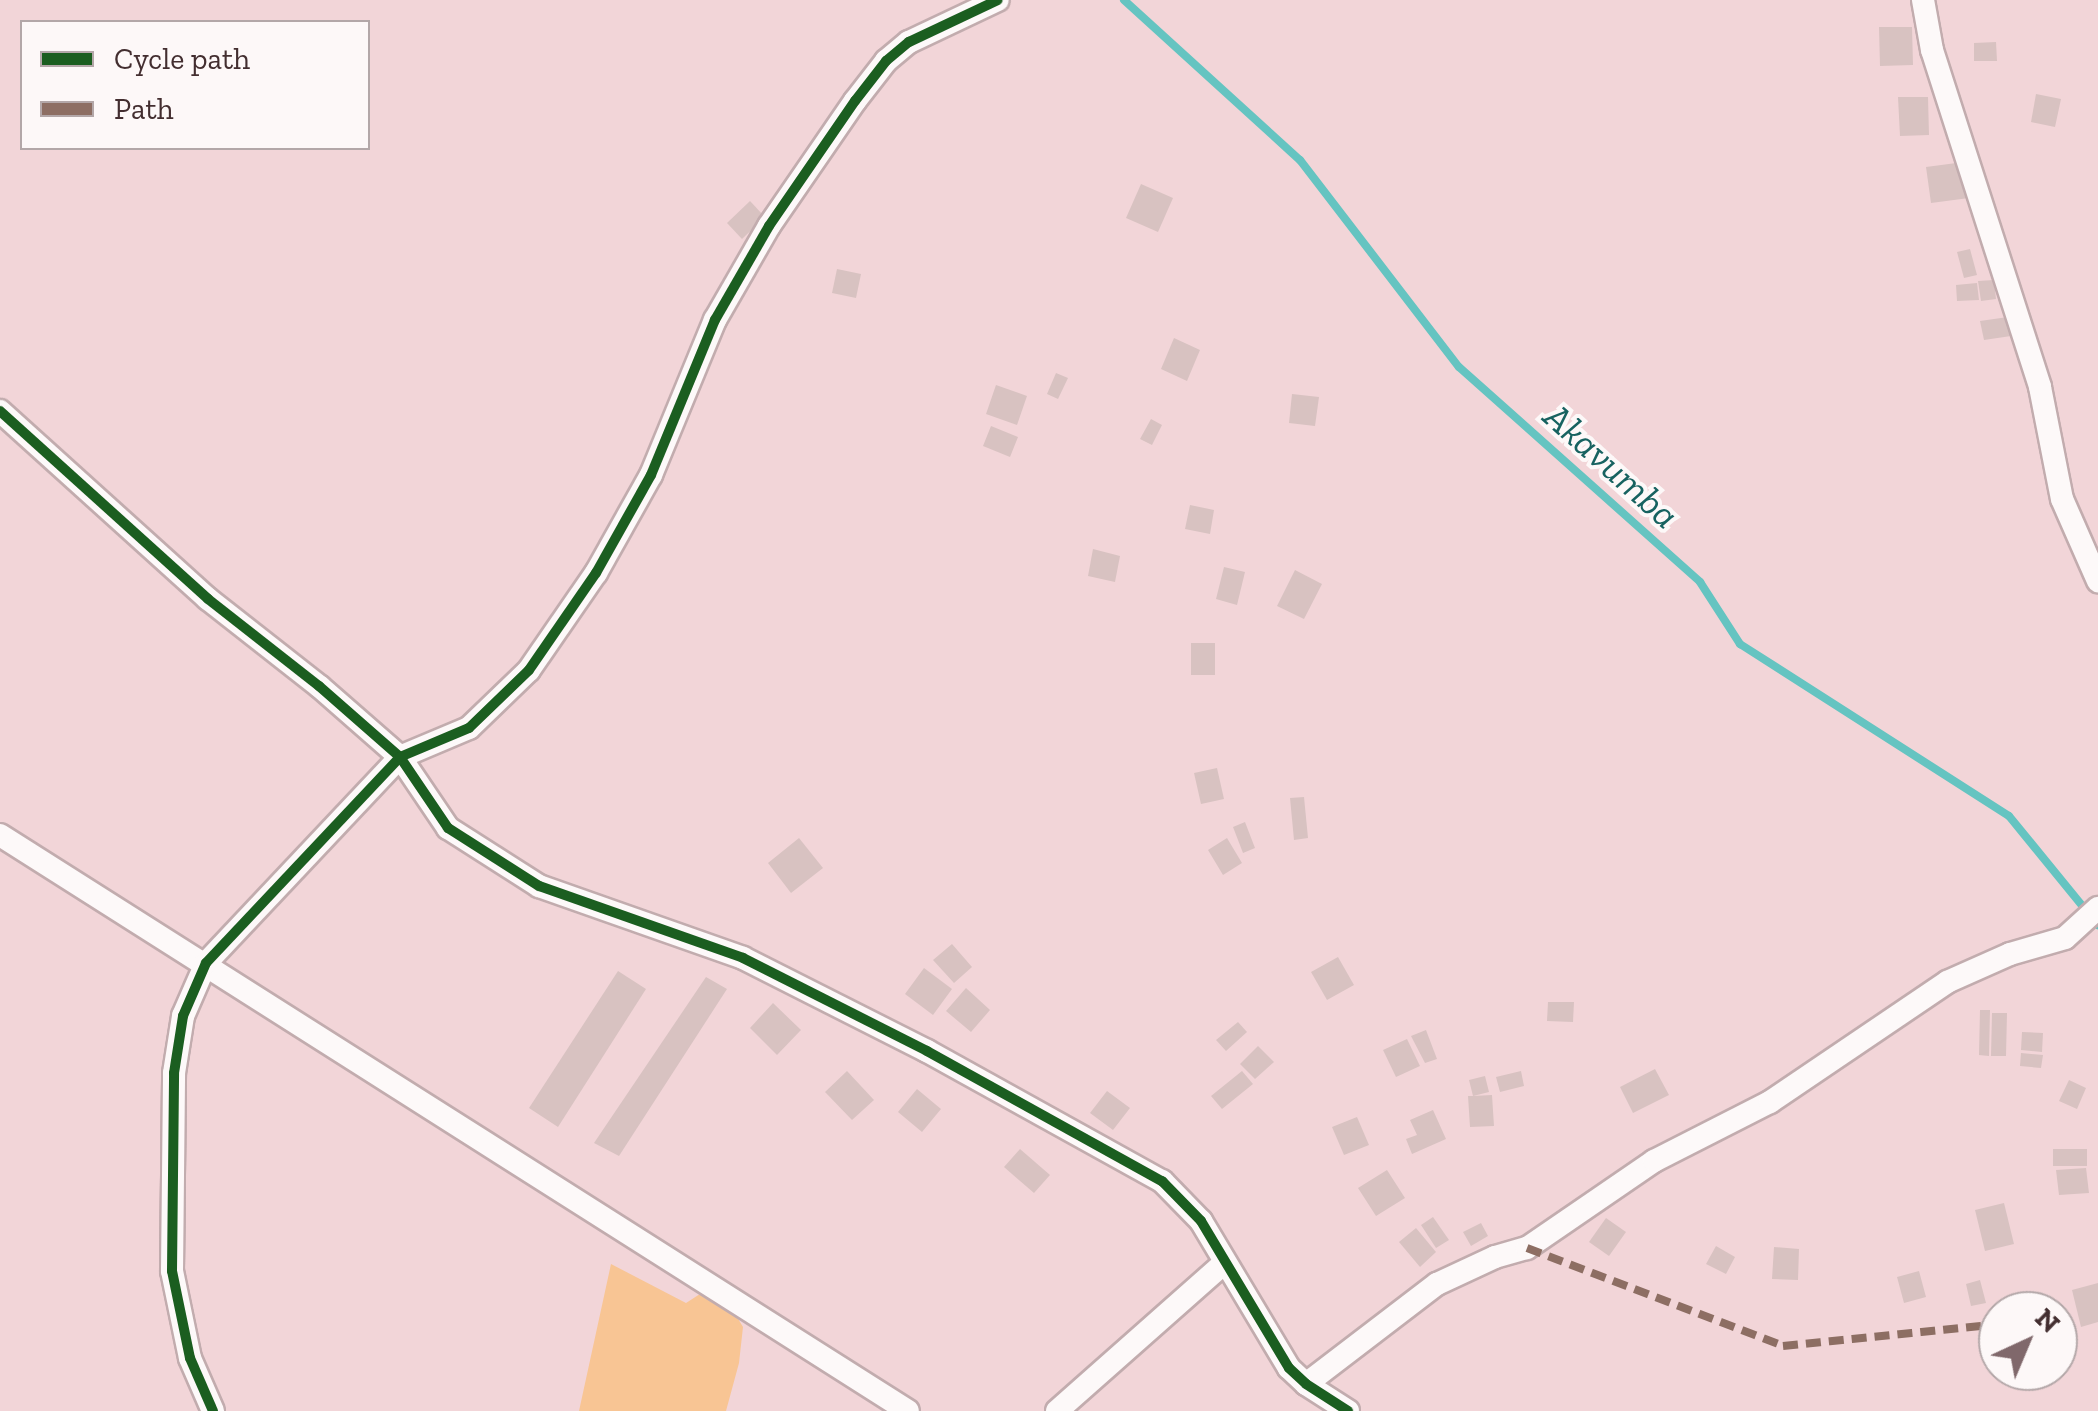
<!DOCTYPE html>
<style>
body{margin:0}
#map{position:relative;width:2098px;height:1411px;overflow:hidden;background:#f2d5d8;font-family:"Zilla Slab",serif}
div>[style]{position:absolute}
.green>*{inset:0;background:#f8c594}
.stream>*{height:8px;margin:-4px;padding:0 4px;transform-origin:4px;border-radius:4px;background:#65c4c1}
.building>*{inset:0;background:#d8c2c1}
.roads{filter:drop-shadow(2px 0 #c2acae) drop-shadow(-2px 0 #c2acae) drop-shadow(0 2px #c2acae) drop-shadow(0 -2px #c2acae)}
.minor>*{height:22px;margin:-11px;padding:0 11px;transform-origin:11px;border-radius:11px;background:#fdf9f9}
.quiet>*{height:8px;margin-top:-4px;transform-origin:0;background:repeating-linear-gradient(90deg,#8d6e63 0 15px,transparent 0 23px)}
.cycleway>*{height:10px;margin:-5px;padding:0 5px;transform-origin:5px;border-radius:5px;background:#1b5e20}
span{translate:-50% -50%;white-space:nowrap;text-align:center;line-height:1.15;-webkit-text-stroke:8px #fdf8f8;paint-order:stroke}
.water-label{font-size:38px;color:#176260;font-style:italic}
.legend{position:absolute;left:20px;top:20px;width:350px;height:130px;box-sizing:border-box;background:#fdf8f8;border:2px solid #b3a7a8;margin:0;padding:12px 18px;list-style:none;font-size:30px;color:#432e30}
.legend li{display:flex;align-items:center;gap:20px;height:50px}
.legend b{width:50px;border:2px solid #b3a7a8}
.north{position:absolute;left:1978px;top:1291px;width:100px;height:100px;box-sizing:border-box;background:#fdf8f8;border:2px solid #b3a7a8;border-radius:50%;rotate:44deg;font-size:28px;font-weight:700;line-height:40px;text-align:center;color:#432e30}
.north::after{content:'';display:block;margin:auto;width:35px;height:45px;background:#80686b;clip-path:polygon(50% 0,100% 100%,50% 72%,0 100%)}
</style>
<div id="map">
<div class="green">
<i style="clip-path:polygon(611px 1264px,686px 1303px,700px 1294px,737px 1317px,743px 1327px,739px 1363px,726px 1411px,579px 1411px)"></i>
</div>
<div class="stream">
<i style="left:1124px;top:0;width:238px;rotate:42.3deg"></i>
<i style="left:1300px;top:160px;width:261px;rotate:52.5deg"></i>
<i style="left:1459px;top:367px;width:323px;rotate:41.7deg"></i>
<i style="left:1700px;top:582px;width:74px;rotate:57.2deg"></i>
<i style="left:1740px;top:644px;width:319px;rotate:32.6deg"></i>
<i style="left:2009px;top:816px;width:141px;rotate:50.8deg"></i>
</div>
<div class="building">
<i style="clip-path:polygon(1879px 27px,1912px 27px,1913px 65px,1880px 66px)"></i>
<i style="clip-path:polygon(1996px 42px,1997px 61px,1974px 61px,1974px 43px)"></i>
<i style="clip-path:polygon(2036px 94px,2061px 99px,2055px 127px,2031px 122px)"></i>
<i style="clip-path:polygon(1898px 97px,1928px 97px,1929px 135px,1900px 136px)"></i>
<i style="clip-path:polygon(1964px 162px,1969px 198px,1931px 203px,1926px 167px)"></i>
<i style="clip-path:polygon(1141px 184px,1173px 198px,1158px 232px,1126px 218px)"></i>
<i style="clip-path:polygon(750px 201px,765px 217px,742px 239px,727px 223px)"></i>
<i style="clip-path:polygon(1970px 249px,1977px 275px,1964px 278px,1957px 252px)"></i>
<i style="clip-path:polygon(837px 269px,861px 274px,856px 298px,832px 293px)"></i>
<i style="clip-path:polygon(1994px 280px,1996px 299px,1981px 301px,1978px 281px)"></i>
<i style="clip-path:polygon(1977px 283px,1979px 300px,1957px 301px,1956px 285px)"></i>
<i style="clip-path:polygon(2008px 317px,2011px 336px,1984px 340px,1980px 321px)"></i>
<i style="clip-path:polygon(1174px 338px,1200px 350px,1187px 381px,1161px 369px)"></i>
<i style="clip-path:polygon(1056px 373px,1068px 378px,1058px 399px,1047px 394px)"></i>
<i style="clip-path:polygon(996px 385px,1027px 396px,1017px 425px,986px 414px)"></i>
<i style="clip-path:polygon(1292px 394px,1319px 397px,1315px 426px,1289px 423px)"></i>
<i style="clip-path:polygon(1151px 419px,1162px 425px,1152px 445px,1140px 439px)"></i>
<i style="clip-path:polygon(991px 426px,1018px 437px,1010px 457px,983px 446px)"></i>
<i style="clip-path:polygon(1190px 505px,1214px 510px,1210px 534px,1185px 529px)"></i>
<i style="clip-path:polygon(1093px 549px,1120px 556px,1115px 582px,1088px 576px)"></i>
<i style="clip-path:polygon(1224px 567px,1245px 572px,1237px 605px,1216px 599px)"></i>
<i style="clip-path:polygon(1295px 570px,1322px 584px,1304px 619px,1277px 606px)"></i>
<i style="clip-path:polygon(1191px 643px,1215px 643px,1215px 675px,1191px 675px)"></i>
<i style="clip-path:polygon(1217px 768px,1224px 799px,1201px 804px,1194px 773px)"></i>
<i style="clip-path:polygon(1304px 797px,1308px 838px,1294px 840px,1290px 798px)"></i>
<i style="clip-path:polygon(1245px 822px,1255px 848px,1243px 853px,1233px 827px)"></i>
<i style="clip-path:polygon(799px 838px,823px 868px,791px 893px,768px 863px)"></i>
<i style="clip-path:polygon(1227px 838px,1242px 863px,1223px 875px,1208px 850px)"></i>
<i style="clip-path:polygon(952px 944px,972px 967px,954px 983px,933px 960px)"></i>
<i style="clip-path:polygon(1338px 957px,1354px 985px,1327px 1000px,1311px 972px)"></i>
<i style="clip-path:polygon(924px 968px,952px 989px,933px 1015px,905px 994px)"></i>
<i style="clip-path:polygon(618px 971px,646px 989px,558px 1127px,529px 1108px)"></i>
<i style="clip-path:polygon(706px 977px,727px 989px,619px 1156px,594px 1143px)"></i>
<i style="clip-path:polygon(966px 988px,990px 1010px,971px 1032px,946px 1011px)"></i>
<i style="clip-path:polygon(1548px 1002px,1574px 1002px,1573px 1022px,1547px 1021px)"></i>
<i style="clip-path:polygon(773px 1003px,801px 1030px,777px 1055px,750px 1028px)"></i>
<i style="clip-path:polygon(1980px 1010px,1990px 1010px,1989px 1056px,1979px 1055px)"></i>
<i style="clip-path:polygon(1992px 1013px,2007px 1013px,2006px 1056px,1991px 1056px)"></i>
<i style="clip-path:polygon(1238px 1022px,1247px 1032px,1226px 1051px,1216px 1040px)"></i>
<i style="clip-path:polygon(1426px 1030px,1437px 1059px,1425px 1063px,1411px 1036px)"></i>
<i style="clip-path:polygon(2022px 1032px,2043px 1033px,2042px 1052px,2021px 1050px)"></i>
<i style="clip-path:polygon(1407px 1039px,1420px 1066px,1396px 1077px,1383px 1050px)"></i>
<i style="clip-path:polygon(1258px 1046px,1274px 1062px,1255px 1079px,1240px 1064px)"></i>
<i style="clip-path:polygon(2021px 1053px,2043px 1055px,2041px 1068px,2020px 1066px)"></i>
<i style="clip-path:polygon(1655px 1069px,1669px 1095px,1633px 1113px,1620px 1087px)"></i>
<i style="clip-path:polygon(847px 1071px,874px 1100px,852px 1120px,825px 1092px)"></i>
<i style="clip-path:polygon(1242px 1071px,1253px 1084px,1222px 1109px,1211px 1096px)"></i>
<i style="clip-path:polygon(1521px 1071px,1524px 1086px,1500px 1092px,1496px 1077px)"></i>
<i style="clip-path:polygon(1485px 1076px,1489px 1092px,1473px 1096px,1492px 1095px,1494px 1126px,1470px 1127px,1468px 1096px,1473px 1096px,1469px 1080px)"></i>
<i style="clip-path:polygon(2069px 1080px,2086px 1088px,2077px 1109px,2059px 1101px)"></i>
<i style="clip-path:polygon(917px 1089px,941px 1109px,922px 1132px,898px 1112px)"></i>
<i style="clip-path:polygon(1107px 1091px,1130px 1108px,1113px 1130px,1090px 1113px)"></i>
<i style="clip-path:polygon(1433px 1110px,1446px 1139px,1412px 1154px,1406px 1139px,1417px 1135px,1410px 1120px)"></i>
<i style="clip-path:polygon(1357px 1117px,1369px 1145px,1344px 1155px,1332px 1127px)"></i>
<i style="clip-path:polygon(1020px 1149px,1050px 1175px,1034px 1193px,1004px 1167px)"></i>
<i style="clip-path:polygon(2053px 1149px,2087px 1149px,2087px 1166px,2053px 1166px)"></i>
<i style="clip-path:polygon(2086px 1168px,2089px 1193px,2059px 1195px,2056px 1170px)"></i>
<i style="clip-path:polygon(1387px 1170px,1405px 1198px,1376px 1216px,1358px 1188px)"></i>
<i style="clip-path:polygon(2004px 1203px,2014px 1244px,1985px 1251px,1975px 1210px)"></i>
<i style="clip-path:polygon(1433px 1217px,1449px 1240px,1436px 1248px,1421px 1225px)"></i>
<i style="clip-path:polygon(1606px 1218px,1626px 1232px,1609px 1256px,1589px 1242px)"></i>
<i style="clip-path:polygon(1481px 1223px,1488px 1236px,1471px 1246px,1463px 1232px)"></i>
<i style="clip-path:polygon(1416px 1228px,1436px 1252px,1420px 1267px,1399px 1242px)"></i>
<i style="clip-path:polygon(1716px 1246px,1735px 1257px,1726px 1274px,1706px 1264px)"></i>
<i style="clip-path:polygon(1774px 1247px,1799px 1249px,1798px 1280px,1772px 1279px)"></i>
<i style="clip-path:polygon(1919px 1271px,1926px 1297px,1904px 1303px,1897px 1277px)"></i>
<i style="clip-path:polygon(1980px 1280px,1986px 1303px,1971px 1306px,1966px 1284px)"></i>
<i style="clip-path:polygon(2098px 1283px,2098px 1322px,2081px 1327px,2072px 1290px)"></i>
</div>
<div class="roads">
<div class="minor">
<i style="left:1923px;top:0;width:51px;rotate:79.8deg"></i>
<i style="left:1932px;top:50px;width:354px;rotate:72.2deg"></i>
<i style="left:2040px;top:387px;width:114px;rotate:78.9deg"></i>
<i style="left:2062px;top:499px;width:90px;rotate:66.3deg"></i>
<i style="left:0;top:411px;width:280px;rotate:42.1deg"></i>
<i style="left:208px;top:599px;width:141px;rotate:38.1deg"></i>
<i style="left:319px;top:686px;width:108px;rotate:41.2deg"></i>
<i style="left:400px;top:757px;width:86px;rotate:55.9deg"></i>
<i style="left:448px;top:828px;width:108px;rotate:32.5deg"></i>
<i style="left:539px;top:886px;width:216px;rotate:19.4deg"></i>
<i style="left:743px;top:958px;width:206px;rotate:26.8deg"></i>
<i style="left:927px;top:1051px;width:269px;rotate:29deg"></i>
<i style="left:1162px;top:1181px;width:56px;rotate:45.7deg"></i>
<i style="left:1201px;top:1221px;width:171px;rotate:59.1deg"></i>
<i style="left:1289px;top:1368px;width:23px;rotate:43deg"></i>
<i style="left:1306px;top:1384px;width:50px;rotate:32.7deg"></i>
<i style="left:0;top:835px;width:1075px;rotate:32.39deg"></i>
<i style="left:1306px;top:1384px;width:165px;rotate:-37.4deg"></i>
<i style="left:1437px;top:1284px;width:64px;rotate:-25deg"></i>
<i style="left:1495px;top:1257px;width:33px;rotate:-16deg"></i>
<i style="left:1527px;top:1248px;width:154px;rotate:-34.4deg"></i>
<i style="left:1654px;top:1161px;width:130px;rotate:-27deg"></i>
<i style="left:1770px;top:1102px;width:214px;rotate:-34.1deg"></i>
<i style="left:1947px;top:982px;width:69px;rotate:-24deg"></i>
<i style="left:2010px;top:954px;width:57px;rotate:-16.2deg"></i>
<i style="left:2065px;top:938px;width:45px;rotate:-42.3deg"></i>
<i style="left:213px;top:1411px;width:58px;rotate:-113.5deg"></i>
<i style="left:190px;top:1358px;width:89px;rotate:-101.7deg"></i>
<i style="left:172px;top:1271px;width:198px;rotate:-89.4deg"></i>
<i style="left:174px;top:1073px;width:58px;rotate:-81deg"></i>
<i style="left:183px;top:1016px;width:58px;rotate:-66.5deg"></i>
<i style="left:206px;top:963px;width:283px;rotate:-46.7deg"></i>
<i style="left:400px;top:757px;width:75px;rotate:-22.8deg"></i>
<i style="left:469px;top:728px;width:83px;rotate:-44deg"></i>
<i style="left:529px;top:670px;width:118px;rotate:-55.4deg"></i>
<i style="left:596px;top:573px;width:112px;rotate:-60.7deg"></i>
<i style="left:651px;top:475px;width:168px;rotate:-67.6deg"></i>
<i style="left:715px;top:320px;width:108px;rotate:-60.1deg"></i>
<i style="left:769px;top:226px;width:152px;rotate:-55.5deg"></i>
<i style="left:855px;top:101px;width:51px;rotate:-52.2deg"></i>
<i style="left:886px;top:61px;width:30px;rotate:-40deg"></i>
<i style="left:909px;top:42px;width:98px;rotate:-25.3deg"></i>
<i style="left:1057px;top:1411px;width:223px;rotate:-41.5deg"></i>
</div>
</div>
<div class="quiet">
<i style="left:1527px;top:1248px;width:274px;rotate:20.9deg"></i>
<i style="left:1783px;top:1346px;width:216px;rotate:-5.8deg"></i>
</div>
<div class="cycleway">
<i style="left:0;top:411px;width:280px;rotate:42.1deg"></i>
<i style="left:208px;top:599px;width:141px;rotate:38.1deg"></i>
<i style="left:319px;top:686px;width:108px;rotate:41.2deg"></i>
<i style="left:400px;top:757px;width:86px;rotate:55.9deg"></i>
<i style="left:448px;top:828px;width:108px;rotate:32.5deg"></i>
<i style="left:539px;top:886px;width:216px;rotate:19.4deg"></i>
<i style="left:743px;top:958px;width:206px;rotate:26.8deg"></i>
<i style="left:927px;top:1051px;width:269px;rotate:29deg"></i>
<i style="left:1162px;top:1181px;width:56px;rotate:45.7deg"></i>
<i style="left:1201px;top:1221px;width:171px;rotate:59.1deg"></i>
<i style="left:1289px;top:1368px;width:23px;rotate:43deg"></i>
<i style="left:1306px;top:1384px;width:50px;rotate:32.7deg"></i>
<i style="left:213px;top:1411px;width:58px;rotate:-113.5deg"></i>
<i style="left:190px;top:1358px;width:89px;rotate:-101.7deg"></i>
<i style="left:172px;top:1271px;width:198px;rotate:-89.4deg"></i>
<i style="left:174px;top:1073px;width:58px;rotate:-81deg"></i>
<i style="left:183px;top:1016px;width:58px;rotate:-66.5deg"></i>
<i style="left:206px;top:963px;width:283px;rotate:-46.7deg"></i>
<i style="left:400px;top:757px;width:75px;rotate:-22.8deg"></i>
<i style="left:469px;top:728px;width:83px;rotate:-44deg"></i>
<i style="left:529px;top:670px;width:118px;rotate:-55.4deg"></i>
<i style="left:596px;top:573px;width:112px;rotate:-60.7deg"></i>
<i style="left:651px;top:475px;width:168px;rotate:-67.6deg"></i>
<i style="left:715px;top:320px;width:108px;rotate:-60.1deg"></i>
<i style="left:769px;top:226px;width:152px;rotate:-55.5deg"></i>
<i style="left:855px;top:101px;width:51px;rotate:-52.2deg"></i>
<i style="left:886px;top:61px;width:30px;rotate:-40deg"></i>
<i style="left:909px;top:42px;width:98px;rotate:-25.3deg"></i>
</div>
<div class="water-label">
<span style="left:1611px;top:466px;rotate:42deg">Akavumba</span>
</div>
<ul class="legend">
<li><b style="height:12px;background:#1b5e20"></b>Cycle path</li>
<li><b style="height:12px;background:#8d6e63"></b>Path</li>
</ul>
<div class="north">N</div>
</div>
